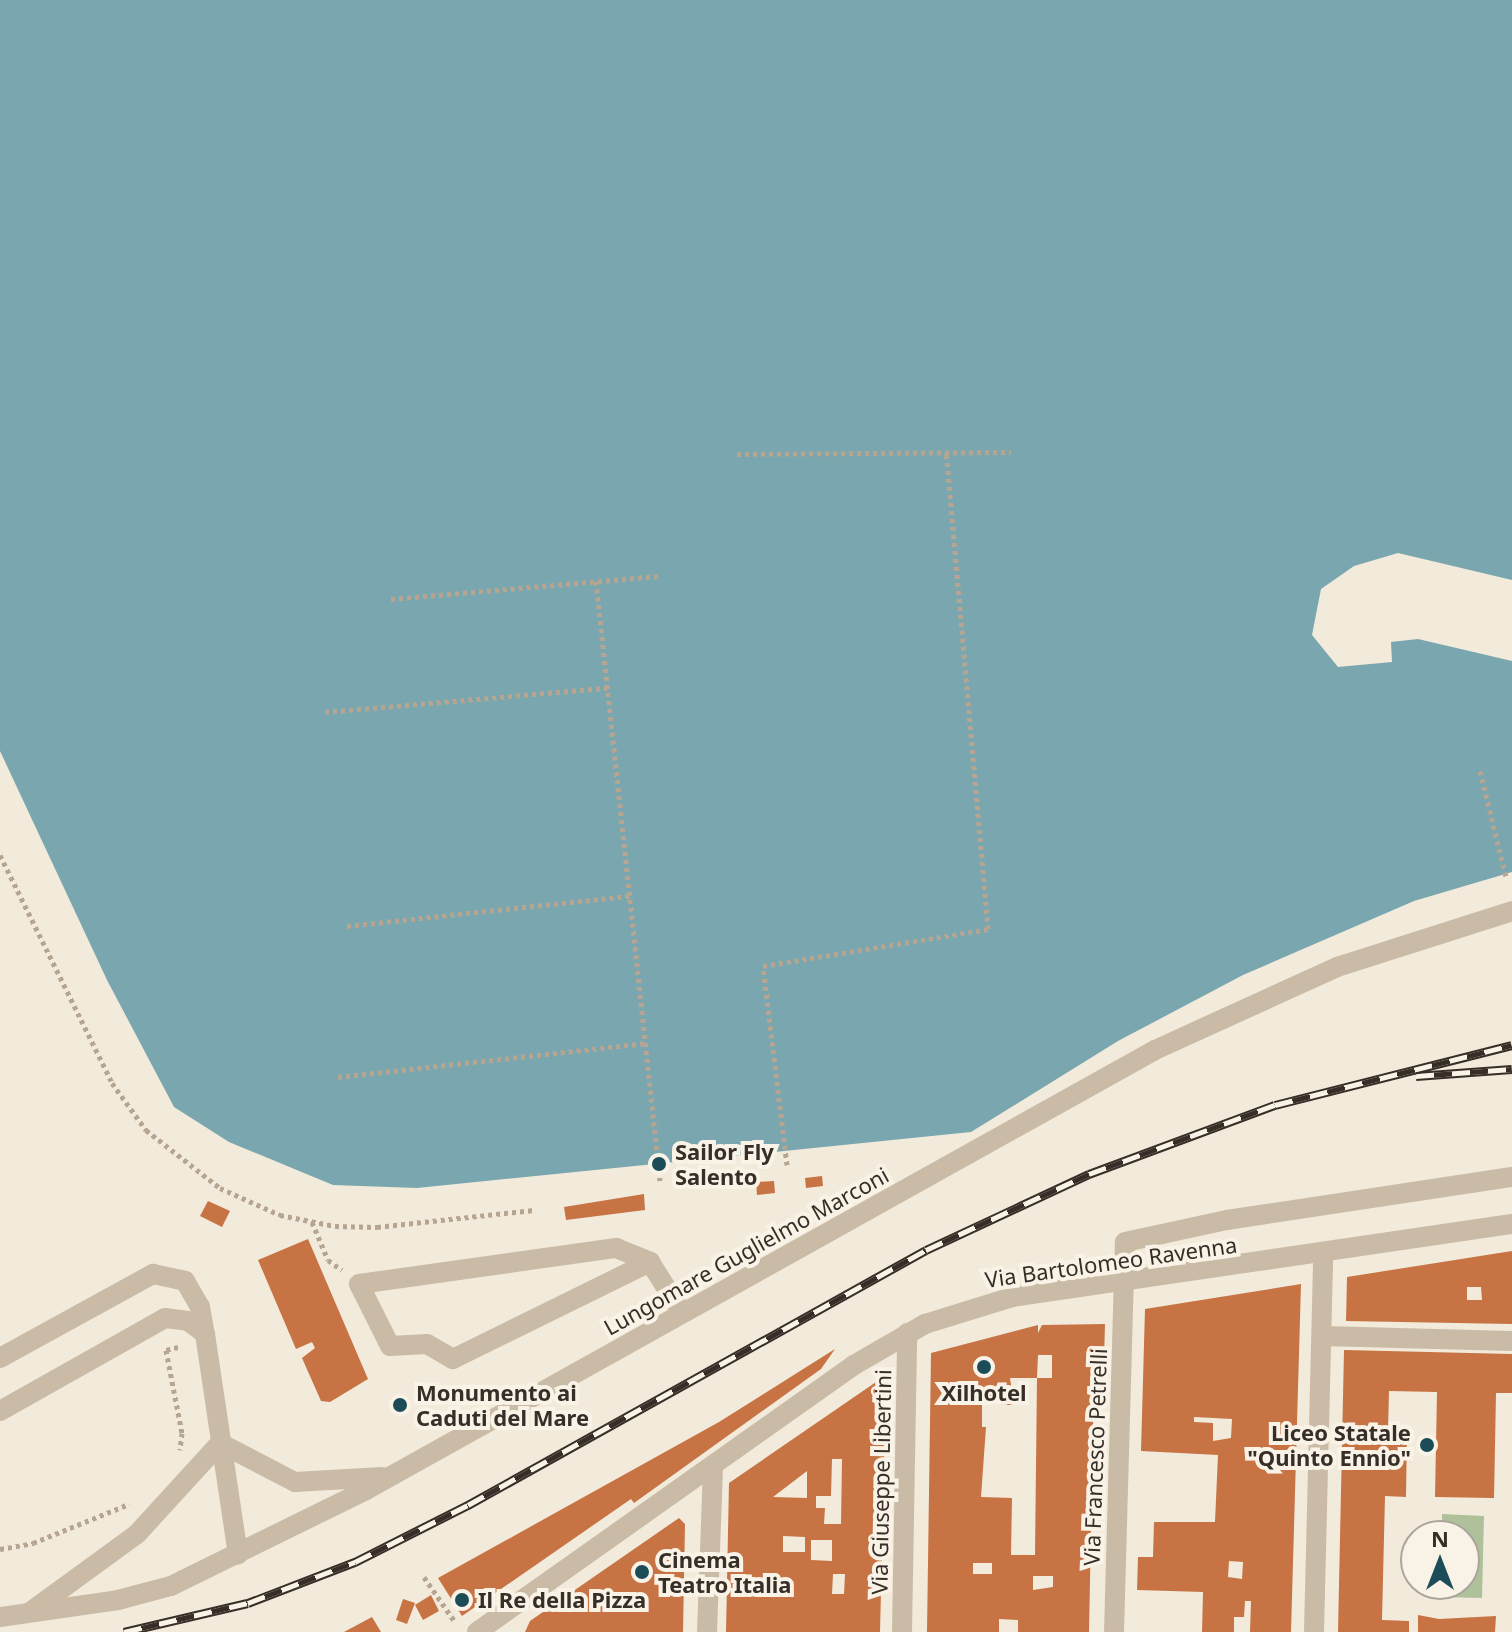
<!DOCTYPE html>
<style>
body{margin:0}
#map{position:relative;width:1512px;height:1632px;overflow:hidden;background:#f2eada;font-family:"Noto Sans",sans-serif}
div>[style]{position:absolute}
.green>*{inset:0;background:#afc19a}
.water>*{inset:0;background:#79a6af}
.building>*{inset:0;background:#c77343}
.path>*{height:5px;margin-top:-2.5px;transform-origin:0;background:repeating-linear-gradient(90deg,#b6a590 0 4px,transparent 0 8px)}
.minor>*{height:20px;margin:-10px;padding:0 10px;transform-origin:10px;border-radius:10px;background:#cabba6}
.rail>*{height:9px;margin-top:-4.5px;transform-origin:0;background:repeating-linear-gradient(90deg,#f9f3e7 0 18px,#362e27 0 36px);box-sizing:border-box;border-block:2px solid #362e27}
.dots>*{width:22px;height:22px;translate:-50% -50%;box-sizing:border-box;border:4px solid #f9f3e7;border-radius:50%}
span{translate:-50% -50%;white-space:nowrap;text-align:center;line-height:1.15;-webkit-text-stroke:8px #f9f3e7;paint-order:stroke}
.poi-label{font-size:22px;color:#362e27;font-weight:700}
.left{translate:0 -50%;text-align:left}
.right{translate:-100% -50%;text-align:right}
.street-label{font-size:22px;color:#362e27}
.north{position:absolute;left:1400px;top:1520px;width:80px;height:80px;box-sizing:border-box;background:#f9f3e7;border:2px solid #aba49a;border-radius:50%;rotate:0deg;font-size:22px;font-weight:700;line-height:32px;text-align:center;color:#362e27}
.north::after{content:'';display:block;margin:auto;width:28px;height:36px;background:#1c4c58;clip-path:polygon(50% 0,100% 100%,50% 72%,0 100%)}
</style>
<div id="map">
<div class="green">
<i style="clip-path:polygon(1442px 1514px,1484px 1516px,1482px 1598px,1440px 1597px,1440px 1584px,1464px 1584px,1464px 1536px,1442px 1536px)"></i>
</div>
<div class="water">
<i style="clip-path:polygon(0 0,1512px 0,1512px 580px,1398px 553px,1354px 566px,1321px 589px,1312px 635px,1338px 667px,1392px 662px,1391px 642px,1418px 639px,1512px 661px,1512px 872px,1414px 901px,1243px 975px,1118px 1041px,971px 1132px,417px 1188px,333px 1185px,229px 1142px,174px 1107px,107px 980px,0 751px)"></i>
</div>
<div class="building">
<i style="clip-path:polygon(822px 1176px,823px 1186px,806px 1188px,805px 1178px)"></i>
<i style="clip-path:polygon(774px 1181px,775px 1193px,757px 1195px,756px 1182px)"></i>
<i style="clip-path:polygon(644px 1194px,645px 1210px,566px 1220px,564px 1207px)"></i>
<i style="clip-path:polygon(208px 1201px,230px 1211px,222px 1227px,200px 1216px)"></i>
<i style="clip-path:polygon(308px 1239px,368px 1379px,330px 1402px,321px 1401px,302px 1358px,315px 1348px,312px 1342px,296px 1349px,258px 1260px)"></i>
<i style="clip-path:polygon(evenodd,1512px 1251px,1512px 1324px,1346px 1321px,1347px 1277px,1512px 1251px,1467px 1287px,1481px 1287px,1482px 1300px,1467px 1300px,1467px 1287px)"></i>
<i style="clip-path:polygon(evenodd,1301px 1284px,1291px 1632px,1250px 1632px,1251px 1601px,1245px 1601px,1244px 1617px,1234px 1617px,1234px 1632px,1202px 1632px,1203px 1592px,1137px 1590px,1138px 1557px,1153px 1557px,1154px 1522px,1215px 1522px,1218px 1455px,1141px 1451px,1145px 1309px,1301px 1284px,1194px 1417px,1232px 1419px,1231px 1438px,1213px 1441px,1213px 1423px,1194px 1422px,1194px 1417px,1301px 1284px,1229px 1561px,1243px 1562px,1242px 1579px,1228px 1577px,1229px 1561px)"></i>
<i style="clip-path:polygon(evenodd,1105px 1324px,1104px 1360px,1099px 1360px,1099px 1379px,1094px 1379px,1089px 1632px,1018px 1632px,1018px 1620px,999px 1619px,999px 1632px,927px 1632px,931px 1353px,1038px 1325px,1038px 1333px,1042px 1325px,1105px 1324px,1038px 1355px,1052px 1355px,1052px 1378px,1037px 1378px,1035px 1555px,1011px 1555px,1012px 1498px,981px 1497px,986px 1427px,982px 1427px,982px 1397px,1001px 1397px,1001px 1405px,1014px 1405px,1010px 1378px,1037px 1378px,1038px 1355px,1105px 1324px,973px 1563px,992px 1563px,992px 1574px,973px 1574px,973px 1563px,1105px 1324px,1033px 1576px,1053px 1576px,1053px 1587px,1033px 1590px,1033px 1576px)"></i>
<i style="clip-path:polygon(835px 1349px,821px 1369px,634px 1503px,631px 1499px,462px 1616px,438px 1578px,719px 1422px)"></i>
<i style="clip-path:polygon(1344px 1350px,1512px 1354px,1512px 1393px,1496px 1393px,1494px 1498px,1435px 1497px,1437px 1392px,1389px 1391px,1388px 1431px,1407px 1431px,1406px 1497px,1385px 1496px,1382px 1620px,1409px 1621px,1409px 1632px,1338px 1632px)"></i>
<i style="clip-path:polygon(evenodd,879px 1380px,886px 1389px,880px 1632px,726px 1632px,729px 1483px,879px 1380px,832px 1459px,842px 1459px,841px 1524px,824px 1524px,825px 1508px,816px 1508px,816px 1496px,831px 1496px,832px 1459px,879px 1380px,807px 1471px,807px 1498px,773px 1497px,807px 1471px,879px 1380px,783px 1536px,805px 1537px,805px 1552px,783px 1552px,783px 1536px,879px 1380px,811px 1540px,832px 1540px,832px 1561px,811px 1560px,811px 1540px,879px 1380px,833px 1574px,845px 1574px,844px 1594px,832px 1594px,833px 1574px)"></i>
<i style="clip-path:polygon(679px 1518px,685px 1524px,683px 1632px,525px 1632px,530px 1621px)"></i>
<i style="clip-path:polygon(431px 1595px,439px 1611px,423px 1620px,415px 1605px)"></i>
<i style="clip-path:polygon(403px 1599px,415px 1603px,407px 1624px,396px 1620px)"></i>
<i style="clip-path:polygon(1418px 1615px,1439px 1619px,1496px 1616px,1495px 1632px,1418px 1632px)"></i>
<i style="clip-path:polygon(372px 1617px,381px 1632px,344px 1632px)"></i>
</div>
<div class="path">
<i style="left:737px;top:454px;width:274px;rotate:-0.4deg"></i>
<i style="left:596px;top:581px;width:603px;rotate:83.91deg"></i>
<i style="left:391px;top:599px;width:268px;rotate:-4.9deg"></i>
<i style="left:325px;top:712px;width:283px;rotate:-4.9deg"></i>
<i style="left:1480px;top:771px;width:109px;rotate:76.2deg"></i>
<i style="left:0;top:855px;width:254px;rotate:63.8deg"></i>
<i style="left:112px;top:1083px;width:58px;rotate:54.1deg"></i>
<i style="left:146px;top:1130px;width:94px;rotate:38.1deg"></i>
<i style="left:220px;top:1188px;width:66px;rotate:24.2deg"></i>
<i style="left:280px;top:1215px;width:56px;rotate:11.3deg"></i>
<i style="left:335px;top:1226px;width:42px;rotate:1.4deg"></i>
<i style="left:377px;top:1227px;width:158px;rotate:-6.2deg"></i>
<i style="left:347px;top:926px;width:285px;rotate:-6.1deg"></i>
<i style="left:338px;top:1077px;width:310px;rotate:-6.3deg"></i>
<i style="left:787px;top:1165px;width:200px;rotate:-96.9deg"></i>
<i style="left:763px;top:966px;width:228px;rotate:-9.3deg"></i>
<i style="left:988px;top:929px;width:478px;rotate:-95deg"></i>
<i style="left:312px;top:1222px;width:41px;rotate:67.2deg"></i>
<i style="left:328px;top:1260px;width:17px;rotate:36deg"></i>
<i style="left:178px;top:1347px;width:12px;rotate:166deg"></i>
<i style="left:166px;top:1350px;width:85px;rotate:79.1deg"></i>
<i style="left:182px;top:1433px;width:17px;rotate:97deg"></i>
<i style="left:0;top:1549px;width:34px;rotate:-10deg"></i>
<i style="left:33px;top:1543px;width:104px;rotate:-22.1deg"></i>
<i style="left:424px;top:1577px;width:55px;rotate:55.4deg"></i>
</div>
<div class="minor">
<i style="left:616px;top:1248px;width:37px;rotate:22deg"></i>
<i style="left:650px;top:1262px;width:220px;rotate:153.8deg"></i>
<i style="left:453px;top:1359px;width:30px;rotate:-150deg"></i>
<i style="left:427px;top:1344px;width:37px;rotate:177deg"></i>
<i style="left:390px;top:1346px;width:69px;rotate:-116.6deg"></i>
<i style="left:359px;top:1284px;width:260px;rotate:-8deg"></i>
<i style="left:650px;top:1262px;width:60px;rotate:57.9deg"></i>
<i style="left:1322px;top:1336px;width:190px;rotate:1.5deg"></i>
<i style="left:0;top:1358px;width:175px;rotate:-28.8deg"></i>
<i style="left:153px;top:1274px;width:33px;rotate:12deg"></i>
<i style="left:185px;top:1281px;width:30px;rotate:60deg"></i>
<i style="left:200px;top:1307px;width:27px;rotate:80deg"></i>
<i style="left:205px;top:1334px;width:223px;rotate:81.5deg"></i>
<i style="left:0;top:1411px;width:189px;rotate:-29.4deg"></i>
<i style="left:165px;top:1318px;width:23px;rotate:7deg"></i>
<i style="left:188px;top:1321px;width:21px;rotate:37deg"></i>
<i style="left:30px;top:1612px;width:132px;rotate:-36.1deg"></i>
<i style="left:137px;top:1534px;width:123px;rotate:-47.6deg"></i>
<i style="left:220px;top:1443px;width:85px;rotate:27.5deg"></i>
<i style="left:295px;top:1482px;width:87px;rotate:-3.3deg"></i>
<i style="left:0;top:1617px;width:119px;rotate:-8.2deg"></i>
<i style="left:118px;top:1600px;width:55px;rotate:-14.8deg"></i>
<i style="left:171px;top:1586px;width:217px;rotate:-26.2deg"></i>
<i style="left:366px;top:1490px;width:903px;rotate:-29.15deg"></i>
<i style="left:1155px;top:1050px;width:200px;rotate:-24.5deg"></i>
<i style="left:1337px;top:967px;width:184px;rotate:-17.7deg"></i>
<i style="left:477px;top:1632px;width:462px;rotate:-35.3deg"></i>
<i style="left:854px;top:1365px;width:82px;rotate:-30deg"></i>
<i style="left:925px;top:1324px;width:91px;rotate:-17.2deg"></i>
<i style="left:1012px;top:1297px;width:505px;rotate:-8.31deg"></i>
<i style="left:707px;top:1632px;width:167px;rotate:-87.9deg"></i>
<i style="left:902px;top:1632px;width:299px;rotate:-89deg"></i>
<i style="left:1114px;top:1632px;width:390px;rotate:-88.4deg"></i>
<i style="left:1125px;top:1242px;width:104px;rotate:-12.2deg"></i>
<i style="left:1227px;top:1220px;width:288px;rotate:-8.6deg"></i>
<i style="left:1314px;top:1632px;width:377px;rotate:-88.6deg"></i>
</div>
<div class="rail">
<i style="left:1416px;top:1076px;width:96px;rotate:-4.2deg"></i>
<i style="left:124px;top:1632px;width:127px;rotate:-13.2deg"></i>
<i style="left:248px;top:1603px;width:115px;rotate:-21deg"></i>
<i style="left:355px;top:1562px;width:127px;rotate:-26.8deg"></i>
<i style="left:468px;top:1505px;width:524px;rotate:-29.11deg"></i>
<i style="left:926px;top:1250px;width:180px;rotate:-25deg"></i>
<i style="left:1089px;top:1174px;width:198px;rotate:-20.4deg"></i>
<i style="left:1275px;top:1105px;width:244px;rotate:-14.2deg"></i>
</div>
<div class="dots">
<i style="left:659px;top:1164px;background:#1c4c58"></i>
<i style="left:984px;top:1367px;background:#1c4c58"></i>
<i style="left:400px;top:1405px;background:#1c4c58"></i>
<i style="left:1427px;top:1445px;background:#1c4c58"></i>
<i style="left:642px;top:1572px;background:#1c4c58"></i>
<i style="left:462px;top:1600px;background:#1c4c58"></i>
</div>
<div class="poi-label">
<span class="left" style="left:675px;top:1164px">Sailor Fly<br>Salento</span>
<span class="left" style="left:416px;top:1405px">Monumento ai<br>Caduti del Mare</span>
<span style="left:984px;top:1393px">Xilhotel</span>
<span class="right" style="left:1411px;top:1445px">Liceo Statale<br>"Quinto Ennio"</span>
<span class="left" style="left:658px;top:1572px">Cinema<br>Teatro Italia</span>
<span class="left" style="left:478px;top:1600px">Il Re della Pizza</span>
</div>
<div class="street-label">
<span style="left:746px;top:1251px;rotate:-29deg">Lungomare Guglielmo Marconi</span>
<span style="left:1111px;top:1262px;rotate:-8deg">Via Bartolomeo Ravenna</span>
<span style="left:1095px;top:1457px;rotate:-88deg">Via Francesco Petrelli</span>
<span style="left:881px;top:1482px;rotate:-89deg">Via Giuseppe Libertini</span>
</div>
<div class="north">N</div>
</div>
